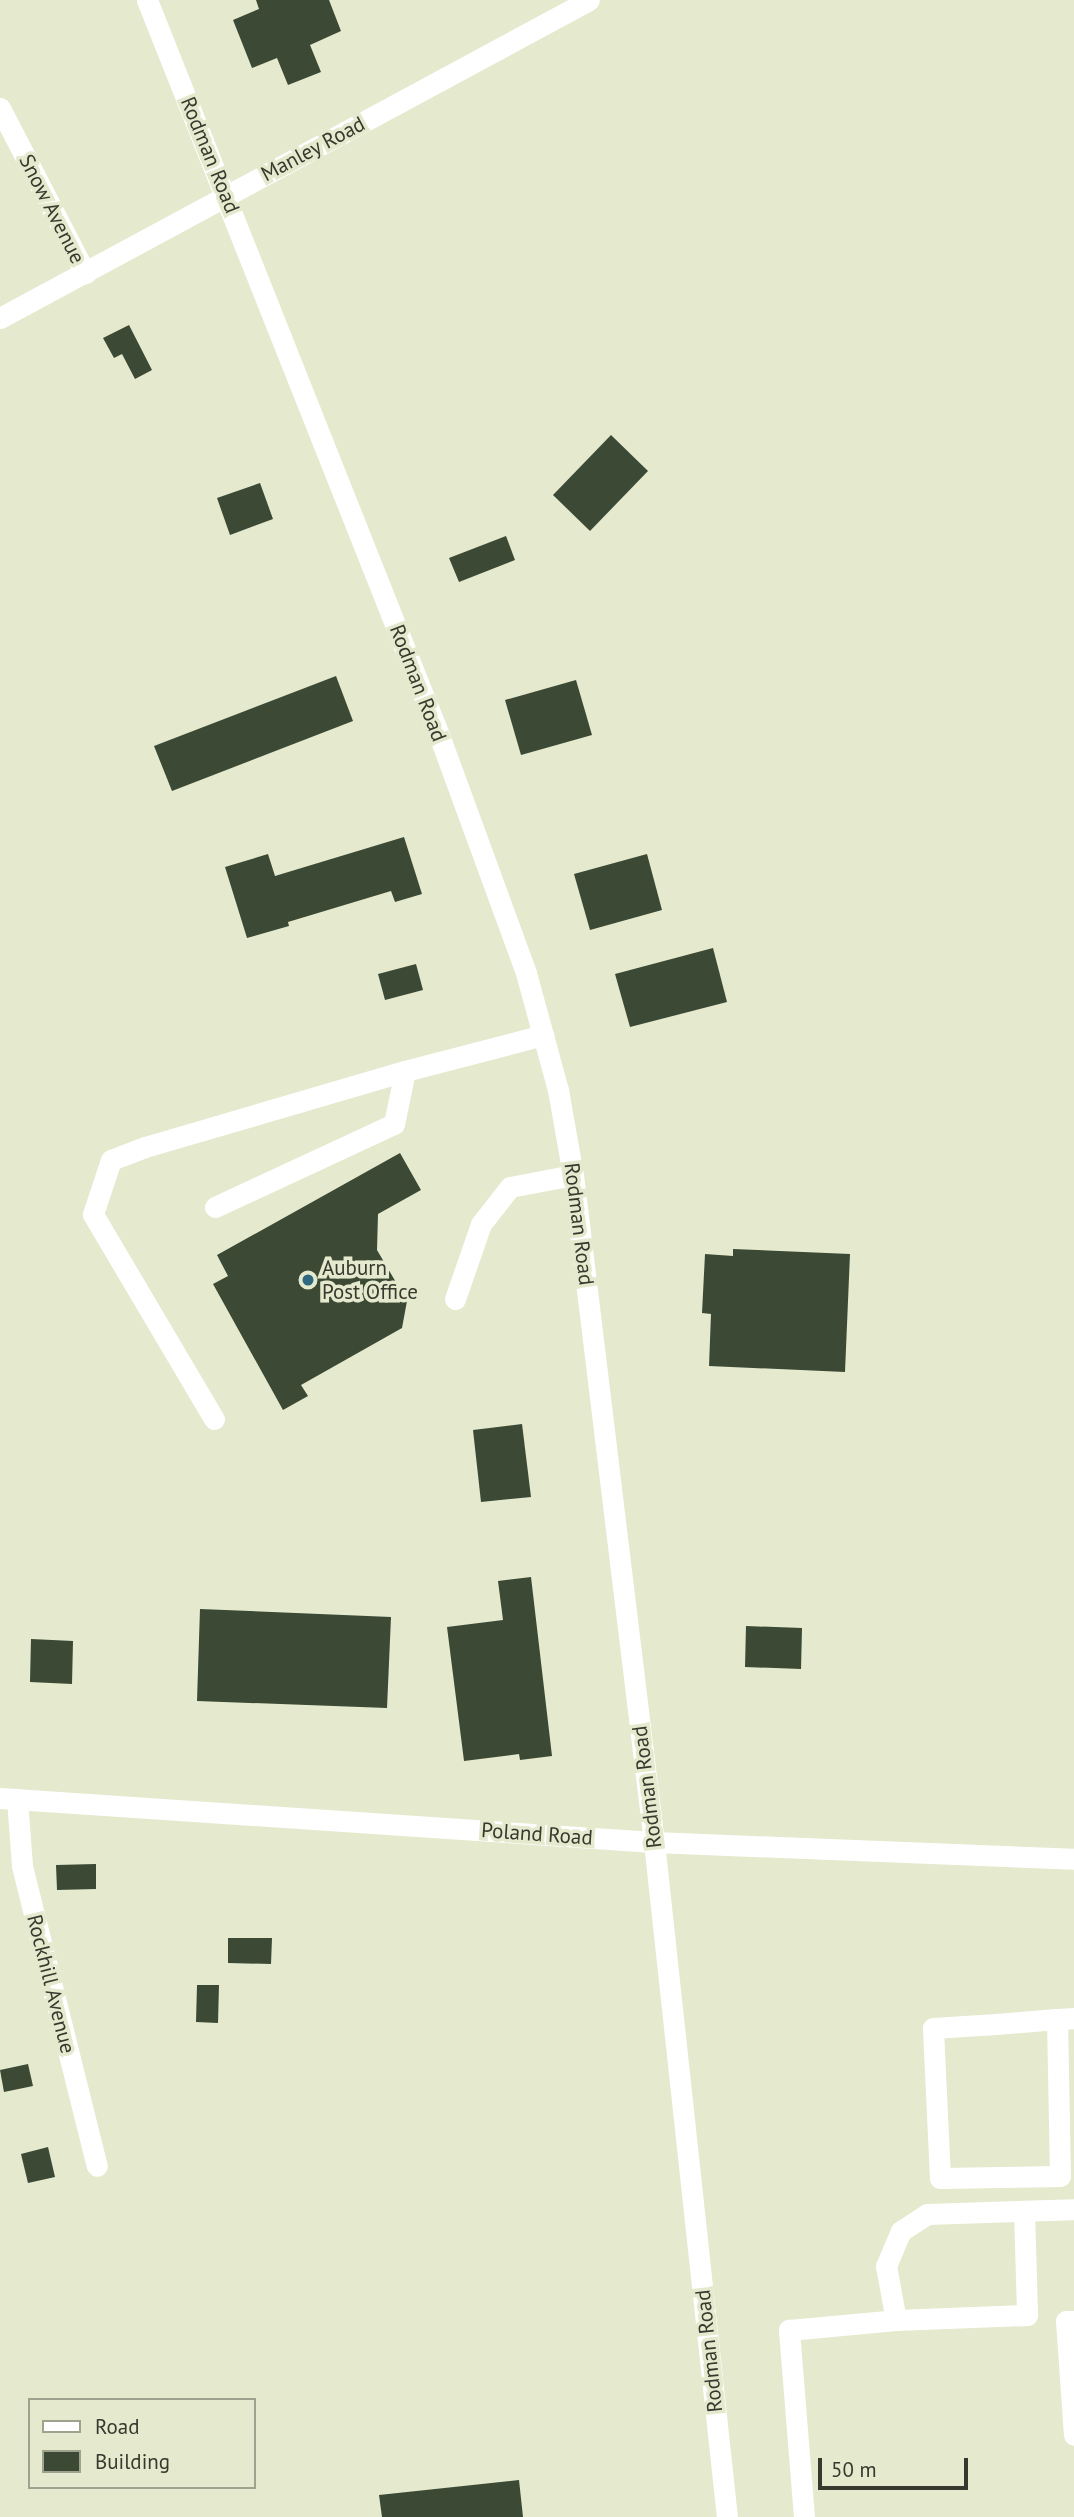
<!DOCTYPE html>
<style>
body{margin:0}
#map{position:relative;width:1074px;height:2517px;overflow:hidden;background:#e5e9cd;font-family:"PT Sans",sans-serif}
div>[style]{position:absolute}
.building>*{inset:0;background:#3b4935}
.minor>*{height:21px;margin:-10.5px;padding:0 10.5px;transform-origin:10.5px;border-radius:10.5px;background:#fff}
.dots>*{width:19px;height:19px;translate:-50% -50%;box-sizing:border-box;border:4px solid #e5e9cd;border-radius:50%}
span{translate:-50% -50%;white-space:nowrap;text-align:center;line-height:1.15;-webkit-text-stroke:7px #e5e9cd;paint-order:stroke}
.street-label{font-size:21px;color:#37392e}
.poi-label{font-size:21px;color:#37392e}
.left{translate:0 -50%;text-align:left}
.legend{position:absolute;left:28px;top:2398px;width:228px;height:91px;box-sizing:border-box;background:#e5e9cd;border:2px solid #9fa38d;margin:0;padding:9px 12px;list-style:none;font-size:21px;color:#37392e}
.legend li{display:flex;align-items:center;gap:14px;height:35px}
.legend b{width:35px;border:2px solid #9fa38d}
.scale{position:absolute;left:818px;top:2458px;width:150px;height:32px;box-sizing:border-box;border:4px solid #37392e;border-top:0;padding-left:9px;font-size:21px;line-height:24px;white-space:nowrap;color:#37392e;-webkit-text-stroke:5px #e5e9cd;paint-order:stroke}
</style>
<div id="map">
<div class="building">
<i style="clip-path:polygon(256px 0,329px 0,341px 31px,310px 45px,321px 72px,288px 85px,277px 58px,252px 68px,233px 20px,259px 9px)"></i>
<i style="clip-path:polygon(129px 325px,152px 370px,135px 379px,122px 354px,114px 358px,103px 338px)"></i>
<i style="clip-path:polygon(611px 435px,648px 471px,590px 531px,553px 495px)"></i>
<i style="clip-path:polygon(260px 483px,273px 519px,230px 535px,217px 498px)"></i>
<i style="clip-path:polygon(506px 536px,515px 560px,459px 582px,449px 558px)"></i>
<i style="clip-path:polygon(336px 676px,353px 721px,172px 791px,154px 746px)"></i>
<i style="clip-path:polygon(576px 680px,592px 735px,521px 755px,505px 700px)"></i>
<i style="clip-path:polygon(404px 837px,422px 894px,395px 902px,391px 891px,288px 922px,289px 926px,247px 938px,225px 867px,268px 854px,275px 876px)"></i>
<i style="clip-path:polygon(647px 854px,662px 910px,590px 930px,574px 874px)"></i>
<i style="clip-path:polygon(713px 948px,727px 1002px,630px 1027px,615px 974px)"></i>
<i style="clip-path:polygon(416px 964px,423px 990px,385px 1000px,378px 974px)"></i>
<i style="clip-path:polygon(400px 1153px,421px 1190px,378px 1214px,377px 1250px,407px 1301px,402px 1328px,301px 1385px,308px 1396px,283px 1410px,213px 1284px,228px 1276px,217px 1255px)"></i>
<i style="clip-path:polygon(733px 1249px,850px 1254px,845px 1372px,709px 1366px,711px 1314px,702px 1313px,705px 1254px,733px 1256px)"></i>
<i style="clip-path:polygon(522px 1424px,531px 1497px,481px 1502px,473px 1430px)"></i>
<i style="clip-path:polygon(531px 1577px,552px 1756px,520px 1760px,519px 1754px,464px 1761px,447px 1627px,503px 1620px,498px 1581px)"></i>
<i style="clip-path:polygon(200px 1609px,391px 1617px,387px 1708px,197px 1701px)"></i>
<i style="clip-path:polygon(746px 1626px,802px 1628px,801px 1669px,745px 1667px)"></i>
<i style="clip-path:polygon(31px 1639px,73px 1641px,72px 1684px,30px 1682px)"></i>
<i style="clip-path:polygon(96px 1864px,96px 1889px,57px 1890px,56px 1865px)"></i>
<i style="clip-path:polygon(228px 1938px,272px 1938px,271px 1964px,228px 1963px)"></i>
<i style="clip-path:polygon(197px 1985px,219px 1985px,218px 2023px,196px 2022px)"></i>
<i style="clip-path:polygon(28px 2064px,33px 2086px,4px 2092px,0 2070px)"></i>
<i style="clip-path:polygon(48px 2147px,55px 2177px,28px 2183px,21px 2154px)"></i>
<i style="clip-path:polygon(519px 2480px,523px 2517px,382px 2517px,379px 2495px)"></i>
</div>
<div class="minor">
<i style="left:147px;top:0;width:791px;rotate:68.33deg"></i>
<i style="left:439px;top:735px;width:253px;rotate:69.9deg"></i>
<i style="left:526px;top:973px;width:121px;rotate:74.7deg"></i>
<i style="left:558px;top:1090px;width:86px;rotate:80deg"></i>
<i style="left:573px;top:1175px;width:672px;rotate:83.08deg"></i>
<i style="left:654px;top:1842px;width:679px;rotate:83.83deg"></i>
<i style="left:0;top:108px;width:186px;rotate:62.7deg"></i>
<i style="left:0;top:318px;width:669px;rotate:-28.36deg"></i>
<i style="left:215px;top:1207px;width:197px;rotate:-24.9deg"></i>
<i style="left:394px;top:1124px;width:54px;rotate:-78.3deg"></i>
<i style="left:455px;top:1299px;width:79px;rotate:-70.9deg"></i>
<i style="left:481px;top:1224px;width:47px;rotate:-51.9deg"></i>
<i style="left:510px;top:1187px;width:64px;rotate:-10.8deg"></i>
<i style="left:214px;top:1419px;width:238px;rotate:-120.6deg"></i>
<i style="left:93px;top:1214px;width:57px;rotate:-71.6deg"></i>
<i style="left:111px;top:1160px;width:36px;rotate:-21deg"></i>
<i style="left:145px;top:1147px;width:271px;rotate:-16.3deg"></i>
<i style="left:405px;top:1071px;width:143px;rotate:-14.6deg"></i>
<i style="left:0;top:1798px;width:655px;rotate:3.85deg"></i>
<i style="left:654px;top:1842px;width:420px;rotate:2.3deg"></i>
<i style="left:17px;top:1799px;width:67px;rotate:85.7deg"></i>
<i style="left:22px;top:1866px;width:309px;rotate:76deg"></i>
<i style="left:1057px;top:2019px;width:157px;rotate:88.9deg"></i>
<i style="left:1060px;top:2176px;width:120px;rotate:179deg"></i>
<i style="left:940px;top:2178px;width:150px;rotate:-92.7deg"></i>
<i style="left:933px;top:2028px;width:63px;rotate:-3.6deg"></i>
<i style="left:996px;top:2024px;width:61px;rotate:-4.7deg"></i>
<i style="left:1057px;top:2019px;width:17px;rotate:-3deg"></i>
<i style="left:1024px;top:2211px;width:104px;rotate:88.3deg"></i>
<i style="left:1027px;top:2315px;width:131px;rotate:177.8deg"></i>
<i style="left:896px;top:2320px;width:55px;rotate:-100.5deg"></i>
<i style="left:886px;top:2266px;width:38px;rotate:-67deg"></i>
<i style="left:901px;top:2231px;width:31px;rotate:-33deg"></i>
<i style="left:927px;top:2214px;width:147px;rotate:-1.9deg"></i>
<i style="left:1074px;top:2321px;width:8px;rotate:180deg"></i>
<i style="left:1066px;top:2321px;width:114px;rotate:86deg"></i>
<i style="left:804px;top:2517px;width:188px;rotate:-94.6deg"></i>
<i style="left:789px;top:2330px;width:107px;rotate:-5.3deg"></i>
</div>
<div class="dots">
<i style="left:308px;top:1280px;background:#2f6881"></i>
</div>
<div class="street-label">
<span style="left:313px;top:149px;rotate:-28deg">Manley Road</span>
<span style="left:210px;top:155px;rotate:68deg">Rodman Road</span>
<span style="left:52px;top:209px;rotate:63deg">Snow Avenue</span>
<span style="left:418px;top:683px;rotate:69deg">Rodman Road</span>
<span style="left:579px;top:1224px;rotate:83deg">Rodman Road</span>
<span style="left:647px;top:1787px;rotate:-97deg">Rodman Road</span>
<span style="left:537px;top:1834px;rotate:4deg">Poland Road</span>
<span style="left:51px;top:1984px;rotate:76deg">Rockhill Avenue</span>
<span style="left:709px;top:2351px;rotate:-96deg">Rodman Road</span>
</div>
<div class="poi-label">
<span class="left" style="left:322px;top:1280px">Auburn<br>Post Office</span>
</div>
<ul class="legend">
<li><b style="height:9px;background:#fff"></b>Road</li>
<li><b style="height:19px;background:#3b4935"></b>Building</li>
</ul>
<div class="scale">50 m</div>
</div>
